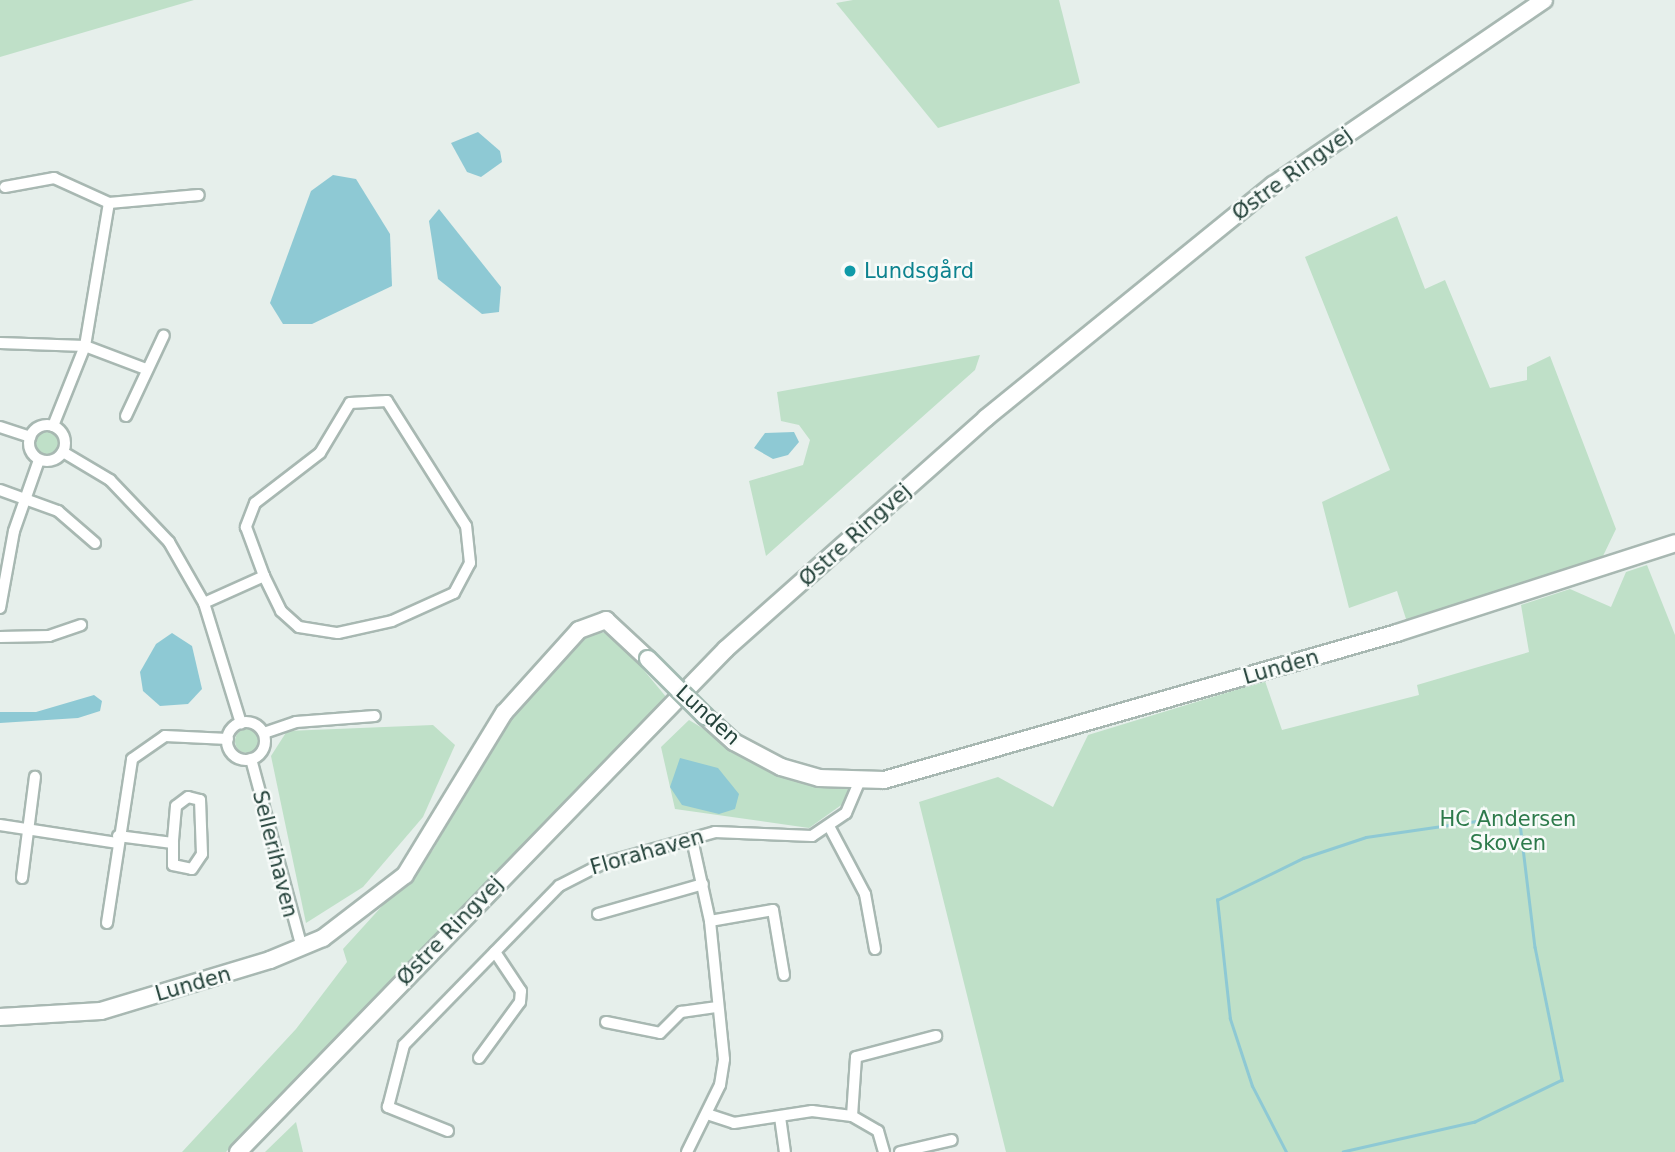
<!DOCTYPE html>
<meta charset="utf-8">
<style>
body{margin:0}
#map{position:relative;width:1675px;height:1152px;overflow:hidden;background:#e6efeb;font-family:"DejaVu Sans",sans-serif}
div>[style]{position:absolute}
.green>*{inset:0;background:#bfe0c8}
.round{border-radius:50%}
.water>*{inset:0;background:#8ec9d4}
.stream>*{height:2.5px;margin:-1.25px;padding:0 1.25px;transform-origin:1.25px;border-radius:1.25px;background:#8ec9d4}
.roads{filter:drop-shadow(2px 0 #a8b8b2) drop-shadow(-2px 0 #a8b8b2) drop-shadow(0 2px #a8b8b2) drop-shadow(0 -2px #a8b8b2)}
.street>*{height:10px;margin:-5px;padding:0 5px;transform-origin:5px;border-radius:5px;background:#fff}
.street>.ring{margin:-5px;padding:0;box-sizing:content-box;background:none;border:10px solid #fff;border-radius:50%}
.secondary>*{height:16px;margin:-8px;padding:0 8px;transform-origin:8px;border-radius:8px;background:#fff}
.bridges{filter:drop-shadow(2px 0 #a4bbb3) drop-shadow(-2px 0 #a4bbb3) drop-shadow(0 2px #a4bbb3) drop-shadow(0 -2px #a4bbb3)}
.secondary-bridge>*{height:16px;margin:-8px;padding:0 8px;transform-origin:8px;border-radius:8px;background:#fff}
.dots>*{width:19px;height:19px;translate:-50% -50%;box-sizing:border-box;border:4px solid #f7fbf9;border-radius:50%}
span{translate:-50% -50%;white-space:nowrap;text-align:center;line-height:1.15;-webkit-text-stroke:5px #f7fbf9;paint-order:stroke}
.street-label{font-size:21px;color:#24423a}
.culture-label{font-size:21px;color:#0d838f}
.left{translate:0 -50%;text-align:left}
.park-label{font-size:21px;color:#2d7a4b}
</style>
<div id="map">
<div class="green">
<i style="clip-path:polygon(0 0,194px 0,0 57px)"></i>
<i style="clip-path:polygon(853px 0,1059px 0,1080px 83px,938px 128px,836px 3px)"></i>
<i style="clip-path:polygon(1397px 216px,1425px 289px,1445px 280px,1490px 388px,1527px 380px,1527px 367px,1550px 356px,1616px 529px,1603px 556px,1407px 622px,1397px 591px,1349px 608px,1322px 502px,1390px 470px,1305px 257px)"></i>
<i style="clip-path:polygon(980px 355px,975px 370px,766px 556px,749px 481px,803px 465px,810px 440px,799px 425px,781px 421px,777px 392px)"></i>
<i class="round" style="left:35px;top:431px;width:24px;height:24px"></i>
<i style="clip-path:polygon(1647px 565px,1675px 635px,1675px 1152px,1006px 1152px,919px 802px,998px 777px,1053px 807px,1088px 735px,1265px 681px,1282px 730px,1419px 695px,1417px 685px,1529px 652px,1521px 605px,1570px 589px,1611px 607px,1626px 572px)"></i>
<i style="clip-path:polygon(612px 632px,667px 698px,226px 1152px,182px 1152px,296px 1029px,347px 962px,343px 949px,433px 850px,509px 713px,585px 634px)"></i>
<i style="clip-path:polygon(689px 720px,779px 774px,848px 789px,847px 801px,809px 828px,675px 809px,661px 747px)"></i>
<i style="clip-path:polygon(433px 725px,455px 745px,423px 817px,363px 887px,306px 923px,271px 756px,287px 731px)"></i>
<i class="round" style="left:235px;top:729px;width:24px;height:24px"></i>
<i style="clip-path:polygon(296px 1122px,303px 1152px,265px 1152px)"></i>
</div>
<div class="water">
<i style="clip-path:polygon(478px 132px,500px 151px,502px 162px,481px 177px,467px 172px,451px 143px)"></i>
<i style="clip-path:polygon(333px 175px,356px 179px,390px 234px,392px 286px,312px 324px,283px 324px,270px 303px,311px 191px)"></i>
<i style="clip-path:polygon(439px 209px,501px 287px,499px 312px,482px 314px,438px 279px,429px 221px)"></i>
<i style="clip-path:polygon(794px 432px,799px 442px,788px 455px,773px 459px,754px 448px,765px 433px)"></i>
<i style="clip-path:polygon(172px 633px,192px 646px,202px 689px,188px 704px,160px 706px,143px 691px,140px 672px,156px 644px)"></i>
<i style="clip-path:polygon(94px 695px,102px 701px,100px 711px,78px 718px,0 723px,0 712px,36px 712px)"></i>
<i style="clip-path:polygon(680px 758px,718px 768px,739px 794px,735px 809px,719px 814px,682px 805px,670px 787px)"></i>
</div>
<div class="stream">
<i style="left:1286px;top:1152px;width:74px;rotate:-117.3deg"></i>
<i style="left:1252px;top:1086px;width:71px;rotate:-108.2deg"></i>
<i style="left:1230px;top:1019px;width:120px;rotate:-96.2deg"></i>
<i style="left:1217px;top:900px;width:96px;rotate:-26deg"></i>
<i style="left:1303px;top:858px;width:66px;rotate:-18.4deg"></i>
<i style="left:1366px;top:837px;width:155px;rotate:-8.2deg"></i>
<i style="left:1519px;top:815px;width:133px;rotate:83.1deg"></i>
<i style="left:1535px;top:947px;width:136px;rotate:78.5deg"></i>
<i style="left:1562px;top:1080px;width:97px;rotate:154.2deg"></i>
<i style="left:1475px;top:1122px;width:135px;rotate:167.2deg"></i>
</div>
<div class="roads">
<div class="street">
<i style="left:5px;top:187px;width:50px;rotate:-10.4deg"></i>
<i style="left:54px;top:178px;width:60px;rotate:24.4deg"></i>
<i style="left:109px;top:203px;width:90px;rotate:-5.1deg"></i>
<i style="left:0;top:343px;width:85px;rotate:2deg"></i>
<i style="left:85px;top:346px;width:65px;rotate:20.7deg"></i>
<i style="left:126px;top:416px;width:89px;rotate:-64.9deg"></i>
<i class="ring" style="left:29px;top:425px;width:26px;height:26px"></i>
<i style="left:53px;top:426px;width:86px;rotate:-68.2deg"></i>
<i style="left:85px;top:346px;width:145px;rotate:-80.5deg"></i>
<i style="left:0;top:427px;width:32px;rotate:18deg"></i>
<i style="left:63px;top:452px;width:55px;rotate:30.8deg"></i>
<i style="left:110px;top:480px;width:86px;rotate:46.4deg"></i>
<i style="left:169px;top:542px;width:70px;rotate:60.2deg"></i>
<i style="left:204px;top:603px;width:126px;rotate:72.9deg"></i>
<i style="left:0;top:490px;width:62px;rotate:19.9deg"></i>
<i style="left:58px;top:511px;width:49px;rotate:40.9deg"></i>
<i style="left:204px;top:603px;width:66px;rotate:-24.2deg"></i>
<i style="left:264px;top:576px;width:39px;rotate:64deg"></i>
<i style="left:281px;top:611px;width:24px;rotate:42deg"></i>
<i style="left:299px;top:627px;width:39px;rotate:9deg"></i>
<i style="left:338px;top:633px;width:55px;rotate:-12.5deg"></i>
<i style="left:392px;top:621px;width:68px;rotate:-24.3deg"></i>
<i style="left:454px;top:593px;width:34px;rotate:-62deg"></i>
<i style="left:470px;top:563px;width:37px;rotate:-96deg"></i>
<i style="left:466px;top:526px;width:148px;rotate:-122.3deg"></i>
<i style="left:387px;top:401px;width:37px;rotate:177deg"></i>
<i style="left:350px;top:403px;width:58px;rotate:121deg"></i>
<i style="left:320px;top:453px;width:82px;rotate:142.4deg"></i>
<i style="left:255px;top:503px;width:26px;rotate:111deg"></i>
<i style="left:246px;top:527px;width:52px;rotate:69.8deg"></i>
<i style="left:0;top:608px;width:78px;rotate:-79.7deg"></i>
<i style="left:14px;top:531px;width:75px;rotate:-70.6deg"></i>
<i style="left:0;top:637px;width:49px;rotate:-1.2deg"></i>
<i style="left:49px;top:636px;width:34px;rotate:-19deg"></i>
<i class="ring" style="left:227px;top:722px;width:28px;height:28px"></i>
<i style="left:264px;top:733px;width:34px;rotate:-19deg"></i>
<i style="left:296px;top:722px;width:79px;rotate:-4.3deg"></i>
<i style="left:251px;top:759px;width:196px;rotate:74.9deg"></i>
<i style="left:0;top:825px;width:118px;rotate:8.7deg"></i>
<i style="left:830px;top:828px;width:75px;rotate:62.1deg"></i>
<i style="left:865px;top:894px;width:56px;rotate:79.7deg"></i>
<i style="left:118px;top:836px;width:55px;rotate:7.3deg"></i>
<i style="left:173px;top:843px;width:22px;rotate:90deg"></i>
<i style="left:173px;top:865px;width:19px;rotate:12deg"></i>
<i style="left:192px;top:869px;width:18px;rotate:-56deg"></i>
<i style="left:202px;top:854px;width:54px;rotate:-92.1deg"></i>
<i style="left:200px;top:800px;width:12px;rotate:-166deg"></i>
<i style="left:188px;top:797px;width:15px;rotate:143deg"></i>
<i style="left:176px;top:806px;width:37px;rotate:95deg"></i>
<i style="left:22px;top:878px;width:102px;rotate:-82.7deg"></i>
<i style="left:598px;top:914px;width:109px;rotate:-15.9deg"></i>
<i style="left:710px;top:921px;width:64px;rotate:-9.9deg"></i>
<i style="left:773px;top:910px;width:66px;rotate:80.4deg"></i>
<i style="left:107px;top:923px;width:166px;rotate:-81.3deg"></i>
<i style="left:132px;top:759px;width:40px;rotate:-34.9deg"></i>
<i style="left:165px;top:736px;width:63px;rotate:2.7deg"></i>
<i style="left:606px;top:1022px;width:55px;rotate:11.5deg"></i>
<i style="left:660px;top:1033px;width:30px;rotate:-45deg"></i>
<i style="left:681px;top:1012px;width:35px;rotate:-8deg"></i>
<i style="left:479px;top:1058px;width:69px;rotate:-53.8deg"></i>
<i style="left:520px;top:1002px;width:11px;rotate:-85deg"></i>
<i style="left:521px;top:991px;width:47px;rotate:-123.7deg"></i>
<i style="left:707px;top:1114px;width:28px;rotate:18deg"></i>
<i style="left:734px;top:1123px;width:79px;rotate:-8.7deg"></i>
<i style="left:812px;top:1111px;width:40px;rotate:7.1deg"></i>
<i style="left:852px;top:1116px;width:30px;rotate:30deg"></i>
<i style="left:878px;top:1131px;width:22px;rotate:74deg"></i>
<i style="left:852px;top:1116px;width:59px;rotate:-86.1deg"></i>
<i style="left:856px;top:1057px;width:83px;rotate:-14.7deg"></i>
<i style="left:780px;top:1117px;width:35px;rotate:82deg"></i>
<i style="left:448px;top:1131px;width:65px;rotate:-158.2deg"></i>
<i style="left:388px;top:1107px;width:64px;rotate:-75.5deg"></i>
<i style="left:404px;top:1045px;width:222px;rotate:-45.7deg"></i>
<i style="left:559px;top:886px;width:51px;rotate:-27.1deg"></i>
<i style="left:604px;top:863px;width:115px;rotate:-15.6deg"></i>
<i style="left:715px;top:832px;width:97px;rotate:2.4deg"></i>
<i style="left:812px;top:836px;width:41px;rotate:-34.1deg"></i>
<i style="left:846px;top:813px;width:34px;rotate:-67deg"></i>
<i style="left:687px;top:1152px;width:75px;rotate:-63.8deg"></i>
<i style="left:720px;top:1085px;width:26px;rotate:-81deg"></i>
<i style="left:724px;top:1059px;width:139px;rotate:-95.8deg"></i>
<i style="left:710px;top:921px;width:84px;rotate:-102.4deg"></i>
<i style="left:900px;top:1152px;width:53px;rotate:-13deg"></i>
</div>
<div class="secondary">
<i style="left:705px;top:716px;width:39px;rotate:42deg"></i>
<i style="left:734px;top:742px;width:53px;rotate:28deg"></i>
<i style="left:781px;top:767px;width:40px;rotate:16deg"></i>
<i style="left:819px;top:778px;width:65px;rotate:1.8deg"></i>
<i style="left:884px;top:780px;width:534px;rotate:-15.99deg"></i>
<i style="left:1397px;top:633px;width:292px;rotate:-17.9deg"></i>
<i style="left:0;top:1017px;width:101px;rotate:-3.4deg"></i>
<i style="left:101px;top:1011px;width:177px;rotate:-16.8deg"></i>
<i style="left:270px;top:960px;width:57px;rotate:-22.5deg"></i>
<i style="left:323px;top:938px;width:103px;rotate:-37.5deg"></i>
<i style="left:405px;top:875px;width:190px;rotate:-58.6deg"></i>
<i style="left:504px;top:713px;width:112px;rotate:-47.9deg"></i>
<i style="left:579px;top:630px;width:29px;rotate:-20deg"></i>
<i style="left:606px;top:620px;width:57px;rotate:42.9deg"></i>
<i style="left:238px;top:1152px;width:701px;rotate:-45.87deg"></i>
<i style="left:726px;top:649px;width:348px;rotate:-41.6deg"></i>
<i style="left:986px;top:418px;width:370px;rotate:-39.1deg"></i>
<i style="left:1273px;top:185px;width:328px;rotate:-34.3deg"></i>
</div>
</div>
<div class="bridges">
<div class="secondary-bridge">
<i style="left:648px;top:659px;width:81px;rotate:45deg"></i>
</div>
</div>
<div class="dots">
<i style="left:850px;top:271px;background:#0f9aa8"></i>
</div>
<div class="street-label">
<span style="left:1292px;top:174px;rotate:-36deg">Østre Ringvej</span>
<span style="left:855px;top:535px;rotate:-42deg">Østre Ringvej</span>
<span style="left:1281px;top:667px;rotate:-16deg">Lunden</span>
<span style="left:708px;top:715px;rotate:42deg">Lunden</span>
<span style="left:647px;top:852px;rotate:-16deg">Florahaven</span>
<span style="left:275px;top:854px;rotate:76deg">Sellerihaven</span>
<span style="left:450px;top:931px;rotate:-46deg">Østre Ringvej</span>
<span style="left:193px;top:984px;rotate:-16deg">Lunden</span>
</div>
<div class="culture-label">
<span class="left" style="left:864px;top:271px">Lundsgård</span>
</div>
<div class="park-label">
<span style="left:1508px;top:831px">HC Andersen<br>Skoven</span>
</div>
</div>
